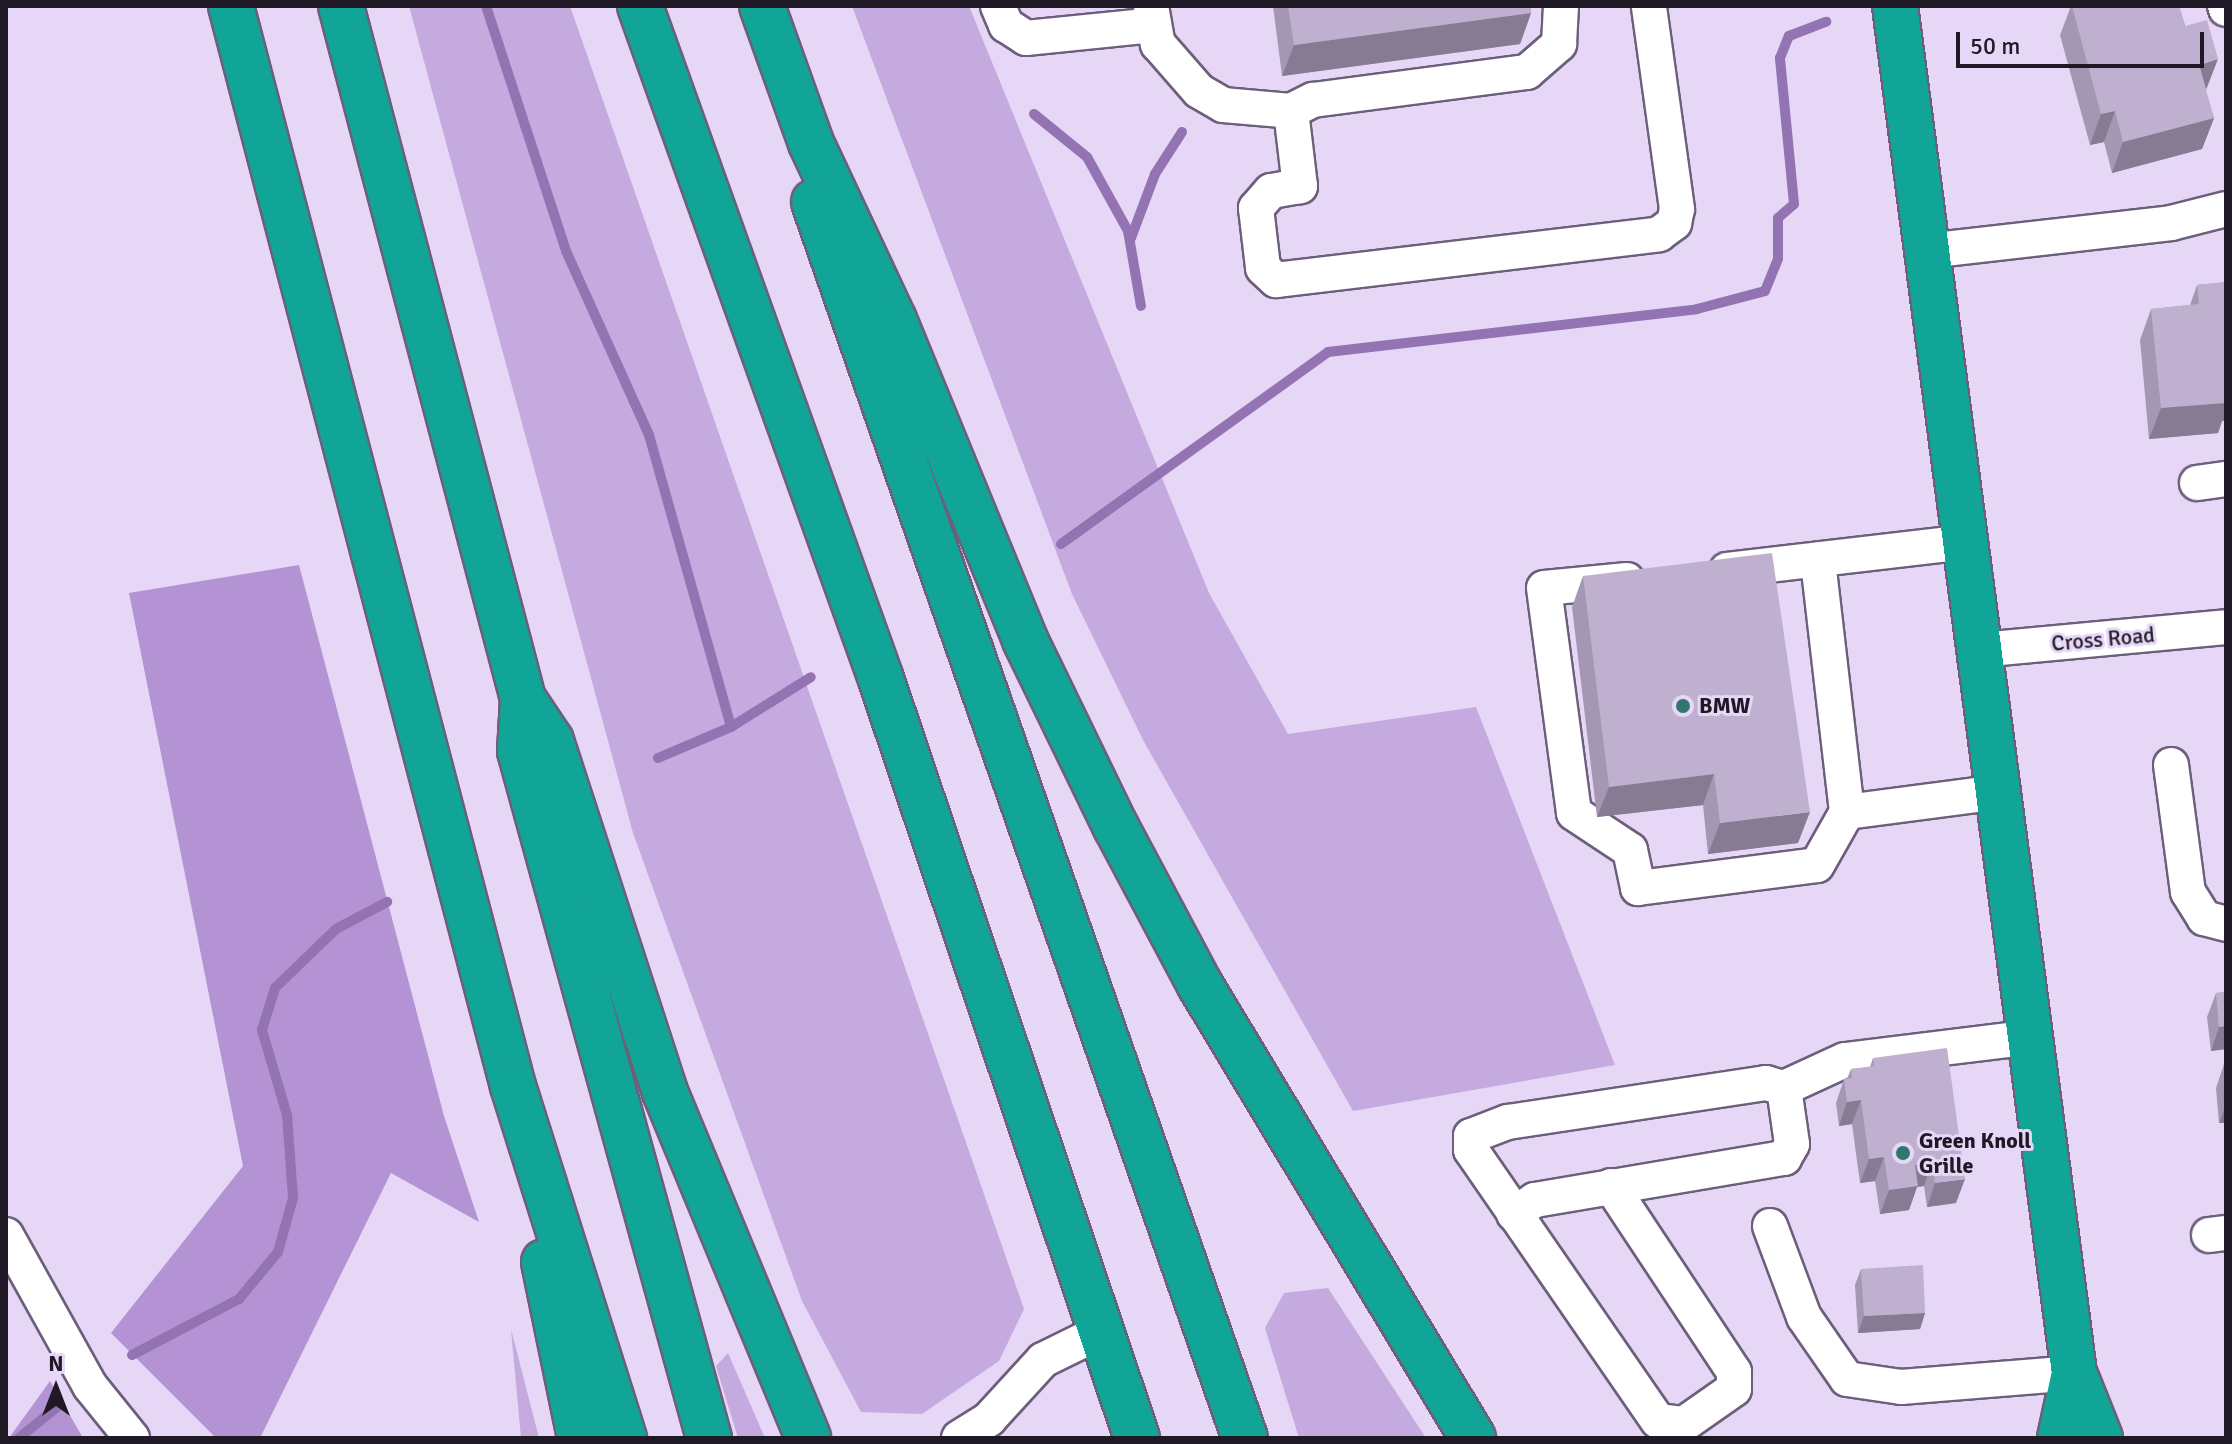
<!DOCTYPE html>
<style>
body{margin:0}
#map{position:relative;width:2232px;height:1444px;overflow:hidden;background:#e6d7f7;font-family:Signika,sans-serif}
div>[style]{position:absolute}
.green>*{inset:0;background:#c4aade}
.forest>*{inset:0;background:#b493d5}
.stream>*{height:10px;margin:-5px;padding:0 5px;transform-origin:5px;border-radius:5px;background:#9373b2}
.roads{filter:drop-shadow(2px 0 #6d5f7b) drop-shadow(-2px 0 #6d5f7b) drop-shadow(0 2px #6d5f7b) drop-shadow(0 -2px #6d5f7b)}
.minor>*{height:34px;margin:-17px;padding:0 17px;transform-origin:17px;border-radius:17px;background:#fff}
.highway>*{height:44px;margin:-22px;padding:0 22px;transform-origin:22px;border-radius:22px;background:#11a598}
.wall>*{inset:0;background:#a497b3}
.shaded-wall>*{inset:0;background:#867b92}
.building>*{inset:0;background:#bfb0d0}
.dots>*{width:22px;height:22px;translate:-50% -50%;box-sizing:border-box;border:4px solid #e6d7f7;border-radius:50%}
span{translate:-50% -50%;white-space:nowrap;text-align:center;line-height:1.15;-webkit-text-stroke:6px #e6d7f7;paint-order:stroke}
.street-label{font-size:22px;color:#1f1925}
.poi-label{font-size:22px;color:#1f1925;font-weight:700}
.left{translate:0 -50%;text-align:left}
.frame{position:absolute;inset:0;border:8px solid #1f1925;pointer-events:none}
.north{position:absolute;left:16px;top:1348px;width:80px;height:80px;-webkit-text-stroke:6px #e6d7f7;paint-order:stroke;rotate:0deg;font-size:22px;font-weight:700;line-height:32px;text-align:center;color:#1f1925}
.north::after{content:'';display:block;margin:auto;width:28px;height:36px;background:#1f1925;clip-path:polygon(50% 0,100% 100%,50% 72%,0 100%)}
.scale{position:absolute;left:1956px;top:32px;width:248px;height:36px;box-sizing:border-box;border:4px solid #1f1925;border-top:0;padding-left:10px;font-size:24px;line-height:28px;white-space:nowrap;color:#1f1925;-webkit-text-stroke:6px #e6d7f7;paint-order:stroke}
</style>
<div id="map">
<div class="green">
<i style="clip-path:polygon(409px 6px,570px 6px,1024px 1309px,999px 1361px,922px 1414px,861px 1412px,802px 1301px,633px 833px)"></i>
<i style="clip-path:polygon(852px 6px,969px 6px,1209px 593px,1288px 734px,1476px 707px,1615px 1065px,1353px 1111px,1143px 740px,1072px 594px)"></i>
<i style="clip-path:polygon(1328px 1288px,1426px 1438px,1299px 1438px,1265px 1328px,1284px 1293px)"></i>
<i style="clip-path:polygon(511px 1329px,539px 1438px,521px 1438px)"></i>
<i style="clip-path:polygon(728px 1353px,765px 1438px,738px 1438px,716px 1366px)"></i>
</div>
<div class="forest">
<i style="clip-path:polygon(299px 565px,444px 1116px,479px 1222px,391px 1173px,260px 1438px,216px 1438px,111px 1333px,243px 1166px,129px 593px)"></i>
<i style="clip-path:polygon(50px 1381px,83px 1438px,9px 1438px)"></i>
</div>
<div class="stream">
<i style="left:486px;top:6px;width:258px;rotate:71.9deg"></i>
<i style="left:566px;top:251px;width:202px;rotate:65.7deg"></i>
<i style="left:649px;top:435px;width:303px;rotate:74.3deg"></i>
<i style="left:1034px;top:114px;width:68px;rotate:39.1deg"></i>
<i style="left:1087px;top:157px;width:85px;rotate:61deg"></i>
<i style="left:1128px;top:231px;width:76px;rotate:80.2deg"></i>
<i style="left:1131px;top:238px;width:68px;rotate:-69.4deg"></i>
<i style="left:1155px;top:174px;width:50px;rotate:-57.3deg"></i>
<i style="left:1061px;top:544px;width:329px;rotate:-35.7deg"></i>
<i style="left:1328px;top:352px;width:371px;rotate:-6.6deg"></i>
<i style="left:1697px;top:309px;width:70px;rotate:-14.8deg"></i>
<i style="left:1765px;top:291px;width:35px;rotate:-68deg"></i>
<i style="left:1778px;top:258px;width:40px;rotate:-90deg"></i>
<i style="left:1778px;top:218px;width:21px;rotate:-41deg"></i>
<i style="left:1794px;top:204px;width:147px;rotate:-95.5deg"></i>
<i style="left:1780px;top:58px;width:24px;rotate:-68deg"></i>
<i style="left:1789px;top:36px;width:40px;rotate:-21deg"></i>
<i style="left:658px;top:758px;width:79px;rotate:-23deg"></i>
<i style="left:731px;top:727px;width:94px;rotate:-32deg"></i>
<i style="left:132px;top:1355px;width:121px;rotate:-27.6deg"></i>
<i style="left:239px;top:1299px;width:61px;rotate:-50.3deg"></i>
<i style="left:278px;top:1252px;width:56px;rotate:-74.5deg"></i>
<i style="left:293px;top:1198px;width:83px;rotate:-94.1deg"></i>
<i style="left:287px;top:1115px;width:89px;rotate:-106.4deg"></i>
<i style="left:262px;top:1030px;width:44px;rotate:-72.8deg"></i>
<i style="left:275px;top:988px;width:85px;rotate:-44deg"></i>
<i style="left:336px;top:929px;width:58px;rotate:-27.9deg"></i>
<i style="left:19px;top:1438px;width:49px;rotate:-39.2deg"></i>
</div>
<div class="roads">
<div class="minor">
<i style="left:998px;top:6px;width:21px;rotate:67deg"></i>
<i style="left:1006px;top:25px;width:24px;rotate:33deg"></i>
<i style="left:1026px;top:38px;width:128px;rotate:-5.8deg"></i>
<i style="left:1151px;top:6px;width:39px;rotate:80deg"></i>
<i style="left:1158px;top:44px;width:62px;rotate:48.9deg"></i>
<i style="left:1199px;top:91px;width:28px;rotate:30deg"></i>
<i style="left:1223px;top:105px;width:68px;rotate:5deg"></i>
<i style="left:1291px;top:111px;width:25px;rotate:-27deg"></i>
<i style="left:1313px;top:100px;width:216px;rotate:-7.5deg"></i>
<i style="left:1527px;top:72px;width:43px;rotate:-41.2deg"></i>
<i style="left:1559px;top:44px;width:38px;rotate:-87deg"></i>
<i style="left:2225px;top:6px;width:3px;rotate:72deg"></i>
<i style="left:1291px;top:111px;width:76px;rotate:83.2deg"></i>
<i style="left:1300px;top:186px;width:29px;rotate:170deg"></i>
<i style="left:1271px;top:191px;width:23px;rotate:131deg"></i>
<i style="left:1256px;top:208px;width:60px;rotate:83.3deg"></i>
<i style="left:1263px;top:268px;width:18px;rotate:43deg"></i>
<i style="left:1276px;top:280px;width:386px;rotate:-6.8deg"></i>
<i style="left:1659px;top:234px;width:19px;rotate:-36deg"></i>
<i style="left:1674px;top:223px;width:14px;rotate:-78deg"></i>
<i style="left:1677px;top:209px;width:205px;rotate:-97.9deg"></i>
<i style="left:1927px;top:251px;width:246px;rotate:-6.5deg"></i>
<i style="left:2171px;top:223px;width:57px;rotate:-14.3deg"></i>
<i style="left:2197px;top:483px;width:29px;rotate:-8deg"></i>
<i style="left:1727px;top:570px;width:240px;rotate:-6.7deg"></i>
<i style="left:1627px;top:580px;width:83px;rotate:174.5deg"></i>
<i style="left:1544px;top:588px;width:227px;rotate:82.4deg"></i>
<i style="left:1574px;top:813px;width:67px;rotate:33.5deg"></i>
<i style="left:1630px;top:850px;width:39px;rotate:78deg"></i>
<i style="left:1638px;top:888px;width:180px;rotate:-7.3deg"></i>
<i style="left:1817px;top:865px;width:61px;rotate:-60.5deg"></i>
<i style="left:1847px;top:812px;width:254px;rotate:-96.6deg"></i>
<i style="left:1979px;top:650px;width:248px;rotate:-5.3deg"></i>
<i style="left:2171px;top:765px;width:128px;rotate:82.4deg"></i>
<i style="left:2188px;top:892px;width:31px;rotate:58deg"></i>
<i style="left:2204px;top:918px;width:23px;rotate:15deg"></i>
<i style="left:1847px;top:812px;width:153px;rotate:-7.5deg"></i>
<i style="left:1611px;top:1186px;width:223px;rotate:56.5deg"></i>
<i style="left:1734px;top:1372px;width:17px;rotate:90deg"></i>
<i style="left:1734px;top:1389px;width:61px;rotate:145deg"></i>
<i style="left:1684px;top:1424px;width:26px;rotate:-173deg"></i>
<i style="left:1658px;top:1421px;width:329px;rotate:-124.6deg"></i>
<i style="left:1471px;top:1150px;width:14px;rotate:-90deg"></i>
<i style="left:1471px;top:1136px;width:40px;rotate:-21deg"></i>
<i style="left:1508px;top:1122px;width:261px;rotate:-8.6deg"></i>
<i style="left:1766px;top:1083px;width:19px;rotate:16deg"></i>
<i style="left:1784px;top:1088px;width:67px;rotate:-24.7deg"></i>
<i style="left:1845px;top:1060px;width:188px;rotate:-7deg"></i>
<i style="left:1514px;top:1214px;width:25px;rotate:-34deg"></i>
<i style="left:1535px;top:1200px;width:253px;rotate:-9.6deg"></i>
<i style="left:1784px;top:1158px;width:16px;rotate:-60deg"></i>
<i style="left:1792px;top:1144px;width:57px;rotate:-98.1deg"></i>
<i style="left:1770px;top:1226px;width:97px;rotate:69.5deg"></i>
<i style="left:1804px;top:1317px;width:75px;rotate:55.3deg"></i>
<i style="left:1847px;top:1379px;width:55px;rotate:8.4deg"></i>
<i style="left:1901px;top:1387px;width:174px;rotate:-4.6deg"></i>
<i style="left:6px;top:1235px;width:173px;rotate:60.9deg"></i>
<i style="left:90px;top:1386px;width:67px;rotate:51.1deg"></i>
<i style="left:2209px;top:1235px;width:17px;rotate:-7deg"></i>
<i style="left:959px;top:1438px;width:36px;rotate:-32deg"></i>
<i style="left:989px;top:1419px;width:80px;rotate:-47.5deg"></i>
<i style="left:1043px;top:1360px;width:64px;rotate:-26.2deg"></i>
</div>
<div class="highway">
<i style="left:231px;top:6px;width:1116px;rotate:75.37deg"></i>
<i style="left:513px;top:1086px;width:369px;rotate:72.5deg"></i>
<i style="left:341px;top:6px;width:717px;rotate:75.28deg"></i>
<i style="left:523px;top:699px;width:50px;rotate:56.3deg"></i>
<i style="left:551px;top:741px;width:369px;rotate:72deg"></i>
<i style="left:665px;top:1092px;width:374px;rotate:67.5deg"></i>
<i style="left:640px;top:6px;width:715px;rotate:70.3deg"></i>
<i style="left:881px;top:679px;width:801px;rotate:71.36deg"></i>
<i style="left:762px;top:6px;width:145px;rotate:70.3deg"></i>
<i style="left:811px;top:143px;width:195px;rotate:64.9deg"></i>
<i style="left:894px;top:320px;width:346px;rotate:67.7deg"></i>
<i style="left:1025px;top:640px;width:208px;rotate:64.1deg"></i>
<i style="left:1116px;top:827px;width:179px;rotate:62deg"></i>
<i style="left:1200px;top:985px;width:529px;rotate:58.92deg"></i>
<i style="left:1895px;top:6px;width:1379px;rotate:82.54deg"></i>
<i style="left:2074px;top:1373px;width:70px;rotate:68.2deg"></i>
<i style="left:814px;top:202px;width:1309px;rotate:70.78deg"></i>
<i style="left:523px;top:699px;width:52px;rotate:93.3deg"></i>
<i style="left:520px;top:751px;width:713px;rotate:74.62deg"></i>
<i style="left:544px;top:1262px;width:180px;rotate:78.4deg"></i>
<i style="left:2060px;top:1438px;width:66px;rotate:-77.8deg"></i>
</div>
</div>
<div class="wall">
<i style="clip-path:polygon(1273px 6px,1530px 6px,1531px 13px,1520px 44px,1282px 76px)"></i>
<i style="clip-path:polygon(2071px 6px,2179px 6px,2214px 118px,2202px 149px,2112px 173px,2104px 142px,2090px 145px,2060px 35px)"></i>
<i style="clip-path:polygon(2226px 282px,2226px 421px,2222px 421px,2218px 433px,2149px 439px,2140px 340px,2151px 309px,2190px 305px,2197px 285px)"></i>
<i style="clip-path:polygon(1583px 576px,1798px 843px,1708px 854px,1703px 805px,1597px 817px,1572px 607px)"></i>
<i style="clip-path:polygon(2226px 992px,2226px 1049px,2211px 1051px,2207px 1017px,2216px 993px)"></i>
<i style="clip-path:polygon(1873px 1058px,1956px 1203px,1927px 1207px,1924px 1186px,1917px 1187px,1909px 1210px,1880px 1214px,1875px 1181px,1860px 1183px,1852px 1124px,1839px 1126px,1836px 1103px,1844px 1079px,1847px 1079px,1851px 1069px,1870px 1067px)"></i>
<i style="clip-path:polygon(2224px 1064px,2226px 1064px,2226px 1123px,2219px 1123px,2216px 1088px)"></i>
<i style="clip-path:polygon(1861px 1269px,1925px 1313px,1920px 1329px,1858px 1333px,1855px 1285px)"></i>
</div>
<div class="shaded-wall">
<i style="clip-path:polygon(1531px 13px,1520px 44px,1282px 76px,1294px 45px)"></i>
<i style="clip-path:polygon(2218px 59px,2206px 90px,2199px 65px)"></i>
<i style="clip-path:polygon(2115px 111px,2104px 142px,2090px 145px,2101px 114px)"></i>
<i style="clip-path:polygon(2214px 118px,2202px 149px,2112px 173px,2123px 142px)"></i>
<i style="clip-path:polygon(2226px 396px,2226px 421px,2222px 421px,2218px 433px,2149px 439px,2161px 408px)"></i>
<i style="clip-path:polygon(1714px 774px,1703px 805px,1597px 817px,1609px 787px)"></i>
<i style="clip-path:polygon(1810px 812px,1798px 843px,1708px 854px,1720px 823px)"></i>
<i style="clip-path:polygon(2226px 1026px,2226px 1049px,2211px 1051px,2219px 1027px)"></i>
<i style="clip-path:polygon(1861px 1100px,1852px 1124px,1839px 1126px,1847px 1102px)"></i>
<i style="clip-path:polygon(2226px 1106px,2226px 1123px,2219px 1123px)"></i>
<i style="clip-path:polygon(1884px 1157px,1875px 1181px,1860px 1183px,1869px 1159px)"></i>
<i style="clip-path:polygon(1932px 1162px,1924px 1186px,1917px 1187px,1909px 1210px,1880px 1214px,1889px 1190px,1915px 1165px)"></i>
<i style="clip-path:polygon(1965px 1179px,1956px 1203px,1927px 1207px,1935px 1183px)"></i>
<i style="clip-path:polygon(1925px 1313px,1920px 1329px,1858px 1333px,1864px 1316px)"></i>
</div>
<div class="building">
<i style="clip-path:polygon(1288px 6px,1530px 6px,1531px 13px,1294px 45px)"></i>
<i style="clip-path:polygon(2072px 6px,2179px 6px,2185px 26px,2207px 20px,2218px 59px,2199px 65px,2214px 118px,2123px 142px,2115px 111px,2101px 114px)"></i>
<i style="clip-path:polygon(2226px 282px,2226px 403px,2161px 408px,2151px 309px,2199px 304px,2197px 285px)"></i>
<i style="clip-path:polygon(1772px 553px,1810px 812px,1720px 823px,1714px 774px,1609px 787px,1583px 576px)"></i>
<i style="clip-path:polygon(2226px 992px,2226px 1026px,2219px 1027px,2216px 993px)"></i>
<i style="clip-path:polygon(1947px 1048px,1965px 1179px,1935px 1183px,1932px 1162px,1915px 1165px,1918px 1186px,1889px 1190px,1884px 1157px,1869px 1159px,1861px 1100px,1847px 1102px,1844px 1079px,1852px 1078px,1851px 1069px,1874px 1066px,1873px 1058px)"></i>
<i style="clip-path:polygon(1923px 1265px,1925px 1313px,1864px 1316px,1861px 1269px)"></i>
</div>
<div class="dots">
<i style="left:1683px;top:706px;background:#2f766d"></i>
<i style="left:1903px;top:1153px;background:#2f766d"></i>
</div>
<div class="street-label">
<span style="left:2103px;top:639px;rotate:-5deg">Cross Road</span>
</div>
<div class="poi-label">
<span class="left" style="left:1699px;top:706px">BMW</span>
<span class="left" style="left:1919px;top:1153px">Green Knoll<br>Grille</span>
</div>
<div class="frame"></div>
<div class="north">N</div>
<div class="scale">50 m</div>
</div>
